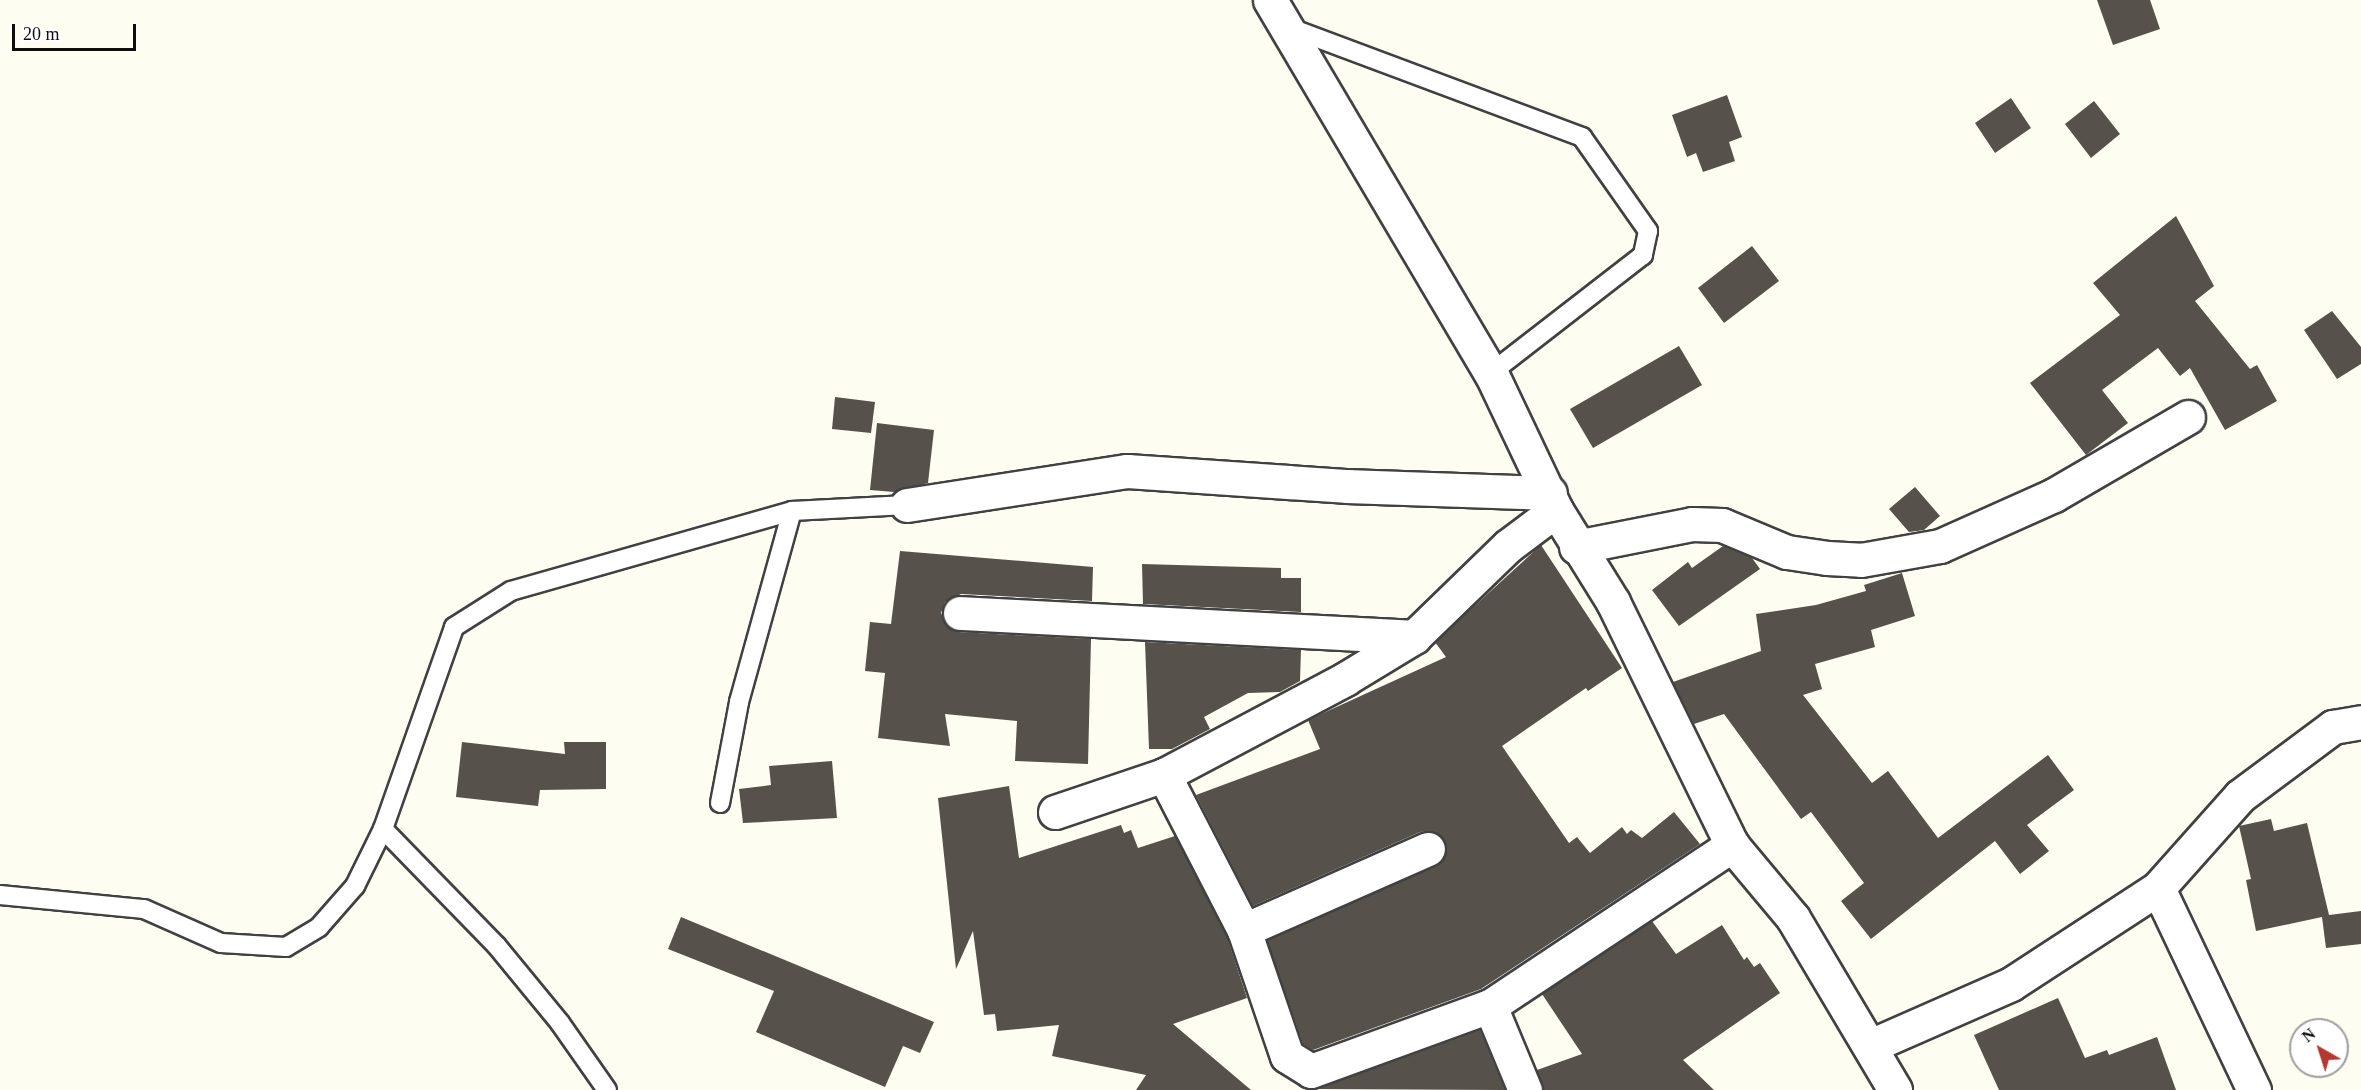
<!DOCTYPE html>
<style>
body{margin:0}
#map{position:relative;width:2361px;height:1090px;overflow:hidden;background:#fefdf1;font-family:Georgia,serif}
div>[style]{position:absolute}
.building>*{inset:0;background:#56514b}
.roads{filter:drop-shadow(2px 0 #414141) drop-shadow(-2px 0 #414141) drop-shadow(0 2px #414141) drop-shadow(0 -2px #414141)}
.lane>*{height:18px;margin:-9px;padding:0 9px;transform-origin:9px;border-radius:9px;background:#fff}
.street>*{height:33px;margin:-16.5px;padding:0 16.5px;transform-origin:16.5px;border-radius:16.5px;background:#fff}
span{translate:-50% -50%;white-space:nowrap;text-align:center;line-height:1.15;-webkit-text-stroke:6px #fff;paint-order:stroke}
.north{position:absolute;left:2289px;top:1018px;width:60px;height:60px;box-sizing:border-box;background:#fff;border:2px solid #9f9f9f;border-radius:50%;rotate:321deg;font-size:16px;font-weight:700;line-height:24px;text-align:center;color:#0e0e0e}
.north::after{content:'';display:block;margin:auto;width:21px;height:27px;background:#b33831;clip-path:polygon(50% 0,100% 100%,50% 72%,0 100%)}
.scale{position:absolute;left:12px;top:24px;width:124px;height:27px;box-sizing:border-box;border:3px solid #0e0e0e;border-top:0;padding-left:8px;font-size:18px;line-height:21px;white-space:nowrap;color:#0e0e0e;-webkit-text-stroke:4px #fff;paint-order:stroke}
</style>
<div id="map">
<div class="building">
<i style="clip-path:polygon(2097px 0,2150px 0,2160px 29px,2113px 45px)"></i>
<i style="clip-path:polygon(1727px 95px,1742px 137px,1729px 142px,1735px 161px,1703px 172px,1696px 153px,1687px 157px,1672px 115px)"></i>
<i style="clip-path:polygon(2011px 98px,2031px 128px,1995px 153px,1975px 123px)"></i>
<i style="clip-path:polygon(2094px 101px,2120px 134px,2091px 158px,2065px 124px)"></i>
<i style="clip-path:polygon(2176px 216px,2214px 286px,2195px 301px,2250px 369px,2257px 365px,2277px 401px,2225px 430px,2190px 368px,2180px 376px,2158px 348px,2102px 390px,2128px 423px,2086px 455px,2030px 383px,2120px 315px,2093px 283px)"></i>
<i style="clip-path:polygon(1752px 246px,1779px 281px,1724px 323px,1698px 288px)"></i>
<i style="clip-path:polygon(2332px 311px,2361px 347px,2361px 364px,2337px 379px,2304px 330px)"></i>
<i style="clip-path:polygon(1679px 346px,1702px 385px,1593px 448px,1570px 409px)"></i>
<i style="clip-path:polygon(835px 397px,875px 402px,871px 433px,832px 429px)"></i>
<i style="clip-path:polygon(877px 423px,934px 430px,928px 483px,894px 492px,870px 490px)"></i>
<i style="clip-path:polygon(1915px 487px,1940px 516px,1924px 530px,1909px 532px,1889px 509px)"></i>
<i style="clip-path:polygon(1541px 545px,1622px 668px,1588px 691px,1586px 688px,1502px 746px,1569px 843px,1577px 837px,1590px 853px,1622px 827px,1627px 834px,1631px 830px,1642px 838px,1674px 812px,1700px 844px,1481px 989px,1313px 1050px,1303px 1044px,1267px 940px,1436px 866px,1446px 852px,1445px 841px,1431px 831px,1420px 832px,1253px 906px,1196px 795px,1320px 749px,1308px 720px,1446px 657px,1435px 642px)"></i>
<i style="clip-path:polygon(1723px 546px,1752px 558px,1760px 569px,1679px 626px,1652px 590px,1688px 562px,1692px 568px)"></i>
<i style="clip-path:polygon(900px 551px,1093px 567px,1092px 601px,961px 594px,945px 602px,941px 613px,949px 628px,959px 632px,1091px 639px,1088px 764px,1015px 761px,1017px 721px,945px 714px,950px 746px,878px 738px,885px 673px,865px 671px,870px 622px,891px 624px)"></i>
<i style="clip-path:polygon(1142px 564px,1281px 568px,1281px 578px,1301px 578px,1301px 612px,1143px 604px)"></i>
<i style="clip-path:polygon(1902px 573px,1915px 616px,1871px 630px,1875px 647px,1815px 664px,1822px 689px,1803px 695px,1872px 783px,1888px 771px,1938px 838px,2048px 755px,2074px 790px,2027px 825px,2049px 851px,2020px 874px,1995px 841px,1871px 939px,1841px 901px,1864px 883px,1811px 812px,1801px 819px,1724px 714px,1694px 724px,1673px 682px,1761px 651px,1756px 614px,1816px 605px,1866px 591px,1864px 585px)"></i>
<i style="clip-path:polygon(1145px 642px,1301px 650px,1300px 681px,1280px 692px,1248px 693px,1204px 717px,1210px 729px,1172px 749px,1149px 749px)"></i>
<i style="clip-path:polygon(462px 742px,565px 754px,564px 742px,606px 742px,606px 789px,540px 790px,538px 806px,456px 797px)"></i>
<i style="clip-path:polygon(832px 761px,837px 818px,743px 823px,739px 789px,771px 785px,769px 766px)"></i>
<i style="clip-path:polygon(1009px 786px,1019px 858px,1121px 825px,1124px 833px,1131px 830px,1138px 848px,1175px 836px,1227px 937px,1247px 998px,1173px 1024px,1251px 1090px,1136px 1090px,1146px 1075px,1052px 1056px,1059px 1025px,997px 1031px,995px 1014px,984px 1015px,973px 931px,956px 969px,938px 798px)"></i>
<i style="clip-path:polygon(2271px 819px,2274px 831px,2307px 823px,2329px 915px,2361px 911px,2361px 944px,2326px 948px,2322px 917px,2256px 931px,2246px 880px,2251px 879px,2239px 826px)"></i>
<i style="clip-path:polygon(681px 917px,934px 1022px,920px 1053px,903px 1046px,885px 1087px,756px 1032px,774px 991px,668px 949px)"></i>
<i style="clip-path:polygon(1652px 921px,1676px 954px,1722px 925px,1744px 960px,1747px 957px,1754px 967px,1760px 963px,1780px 993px,1683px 1060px,1714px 1090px,1543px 1090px,1537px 1070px,1582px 1054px,1542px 994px)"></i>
<i style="clip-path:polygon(2058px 998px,2085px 1058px,2107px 1050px,2109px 1055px,2157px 1037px,2176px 1090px,1999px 1090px,1974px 1035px)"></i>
<i style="clip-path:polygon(1480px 1030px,1505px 1090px,1315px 1089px,1317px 1089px)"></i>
</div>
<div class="roads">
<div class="lane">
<i style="left:1288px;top:27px;width:314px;rotate:20.5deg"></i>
<i style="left:1582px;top:137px;width:115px;rotate:54.9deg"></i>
<i style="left:1648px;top:231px;width:25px;rotate:102deg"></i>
<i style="left:1643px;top:255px;width:192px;rotate:142.2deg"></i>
<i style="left:720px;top:803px;width:103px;rotate:-79.3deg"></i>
<i style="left:739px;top:702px;width:198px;rotate:-74.5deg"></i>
<i style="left:383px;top:829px;width:162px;rotate:45.8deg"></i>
<i style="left:496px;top:945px;width:101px;rotate:50.6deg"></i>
<i style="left:560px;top:1023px;width:82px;rotate:55deg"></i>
<i style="left:0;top:895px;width:145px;rotate:5.6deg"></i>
<i style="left:144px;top:909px;width:84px;rotate:23.8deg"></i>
<i style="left:221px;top:943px;width:65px;rotate:3.5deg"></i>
<i style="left:286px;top:947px;width:39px;rotate:-31deg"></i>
<i style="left:319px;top:927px;width:55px;rotate:-48.7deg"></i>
<i style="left:355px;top:886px;width:64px;rotate:-63.8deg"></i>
<i style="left:383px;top:829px;width:214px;rotate:-70.6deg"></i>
<i style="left:454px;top:627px;width:67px;rotate:-32.3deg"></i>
<i style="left:511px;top:591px;width:292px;rotate:-15.9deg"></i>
<i style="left:792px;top:511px;width:115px;rotate:-3deg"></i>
</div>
<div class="street">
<i style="left:1270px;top:0;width:434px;rotate:59.4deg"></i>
<i style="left:1491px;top:373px;width:152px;rotate:64.6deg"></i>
<i style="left:1556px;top:510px;width:108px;rotate:58.2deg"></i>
<i style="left:1613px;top:602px;width:271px;rotate:63.9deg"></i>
<i style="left:1732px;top:845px;width:95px;rotate:50.1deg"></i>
<i style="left:1793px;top:918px;width:200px;rotate:59.3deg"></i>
<i style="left:907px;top:505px;width:223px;rotate:-8.8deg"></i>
<i style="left:1127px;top:471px;width:222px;rotate:3.9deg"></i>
<i style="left:1348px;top:486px;width:202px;rotate:2deg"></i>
<i style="left:1576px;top:547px;width:118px;rotate:-11.2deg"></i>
<i style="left:1692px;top:524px;width:30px;rotate:2deg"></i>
<i style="left:1722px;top:525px;width:70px;rotate:22.6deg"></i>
<i style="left:1787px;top:552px;width:40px;rotate:8.5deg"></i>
<i style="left:1827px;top:558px;width:34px;rotate:3deg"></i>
<i style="left:1861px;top:560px;width:80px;rotate:-10deg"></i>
<i style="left:1940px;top:546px;width:125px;rotate:-24.1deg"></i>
<i style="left:2054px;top:495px;width:155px;rotate:-30.2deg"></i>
<i style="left:960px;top:613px;width:455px;rotate:3deg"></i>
<i style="left:1164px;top:775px;width:174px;rotate:62.7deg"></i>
<i style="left:1244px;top:930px;width:133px;rotate:71.2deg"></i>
<i style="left:1287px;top:1056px;width:28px;rotate:32deg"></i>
<i style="left:1311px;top:1071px;width:190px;rotate:-20deg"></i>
<i style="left:1490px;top:1006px;width:291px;rotate:-33.6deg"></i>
<i style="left:1055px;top:812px;width:115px;rotate:-18.7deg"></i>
<i style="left:1164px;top:775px;width:205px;rotate:-27.9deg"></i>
<i style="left:1345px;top:679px;width:81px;rotate:-31.3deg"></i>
<i style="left:1414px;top:637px;width:131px;rotate:-44.1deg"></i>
<i style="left:1508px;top:546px;width:60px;rotate:-36.9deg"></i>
<i style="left:2158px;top:888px;width:224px;rotate:64.6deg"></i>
<i style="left:1244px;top:930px;width:201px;rotate:-23.8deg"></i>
<i style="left:1490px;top:1006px;width:91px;rotate:67.4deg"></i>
<i style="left:1870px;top:1046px;width:154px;rotate:-23.7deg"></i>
<i style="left:2011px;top:984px;width:176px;rotate:-33.1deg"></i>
<i style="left:2158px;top:888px;width:123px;rotate:-48.3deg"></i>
<i style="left:2240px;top:796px;width:116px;rotate:-36.6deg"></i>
<i style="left:2333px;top:727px;width:28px;rotate:-10deg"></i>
</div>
</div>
<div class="north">N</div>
<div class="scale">20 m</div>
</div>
